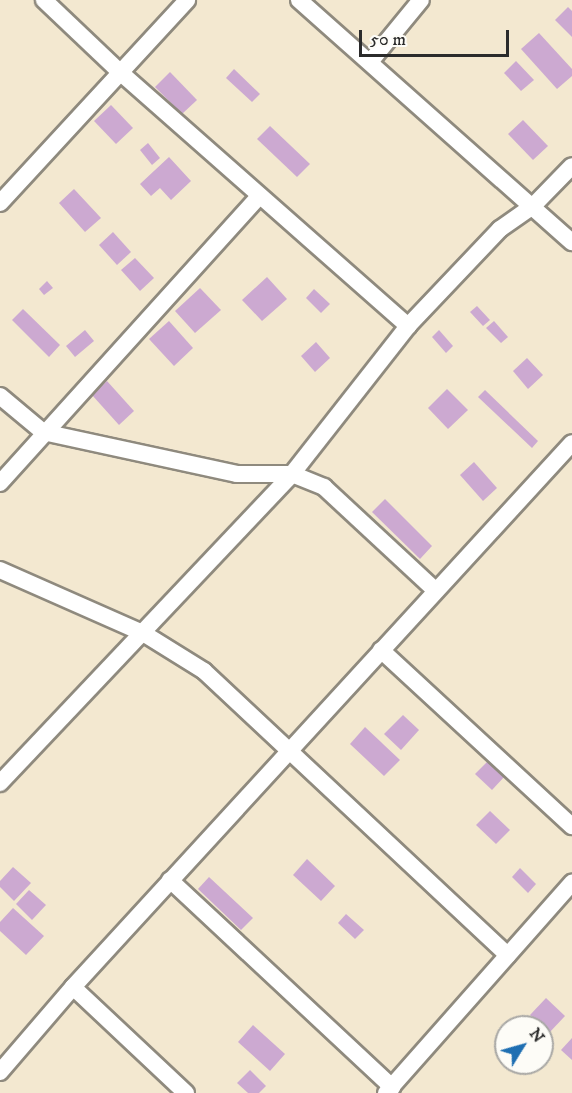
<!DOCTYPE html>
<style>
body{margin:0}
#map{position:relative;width:572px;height:1093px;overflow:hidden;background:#f3e8d0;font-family:"IM FELL DW Pica",serif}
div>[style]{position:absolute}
.building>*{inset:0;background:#cca9d1}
.roads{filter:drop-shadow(2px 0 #8f8a7e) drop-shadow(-2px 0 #8f8a7e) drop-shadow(0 2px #8f8a7e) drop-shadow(0 -2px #8f8a7e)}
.minor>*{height:16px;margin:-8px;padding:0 8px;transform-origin:8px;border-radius:8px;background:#fff}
span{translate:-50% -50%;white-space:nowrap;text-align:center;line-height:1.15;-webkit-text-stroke:5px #fdfcf7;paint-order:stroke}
.north{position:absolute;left:494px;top:1015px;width:60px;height:60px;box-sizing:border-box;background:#fdfcf7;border:2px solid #a9a8a5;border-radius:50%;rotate:53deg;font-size:16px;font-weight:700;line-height:24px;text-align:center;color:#2b2b2b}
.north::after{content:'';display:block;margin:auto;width:21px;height:27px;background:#1f6fb2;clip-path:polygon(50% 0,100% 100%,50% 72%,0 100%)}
.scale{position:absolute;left:359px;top:30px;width:150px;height:27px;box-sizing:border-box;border:3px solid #2b2b2b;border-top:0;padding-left:8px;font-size:18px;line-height:21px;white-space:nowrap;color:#2b2b2b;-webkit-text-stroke:4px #fdfcf7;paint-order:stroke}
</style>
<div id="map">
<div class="building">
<i style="clip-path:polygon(568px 7px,572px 11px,572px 37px,555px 20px)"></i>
<i style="clip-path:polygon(539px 33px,572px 69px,572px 76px,557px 89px,521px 49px)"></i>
<i style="clip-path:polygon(516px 61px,534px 80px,521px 91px,504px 73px)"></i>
<i style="clip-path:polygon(234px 69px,260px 94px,252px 102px,226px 78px)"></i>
<i style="clip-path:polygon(170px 72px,197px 100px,182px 114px,155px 87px)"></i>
<i style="clip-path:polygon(111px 105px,133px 128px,116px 144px,94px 121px)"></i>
<i style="clip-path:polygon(523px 120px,548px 146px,533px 160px,508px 134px)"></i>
<i style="clip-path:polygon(270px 126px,310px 164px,297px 177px,257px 139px)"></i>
<i style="clip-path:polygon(148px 143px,160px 158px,152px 165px,140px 150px)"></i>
<i style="clip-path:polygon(169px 157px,191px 181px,171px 200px,160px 188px,151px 196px,140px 184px)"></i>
<i style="clip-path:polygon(74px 189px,101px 218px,85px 232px,59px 203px)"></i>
<i style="clip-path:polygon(113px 232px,131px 252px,117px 265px,99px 245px)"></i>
<i style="clip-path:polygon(135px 258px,154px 278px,140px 291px,121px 270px)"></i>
<i style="clip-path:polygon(267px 277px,287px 299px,262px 321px,242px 300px)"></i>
<i style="clip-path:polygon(47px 281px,53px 288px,44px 295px,39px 289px)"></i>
<i style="clip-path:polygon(200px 288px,221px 310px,195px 333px,175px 311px)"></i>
<i style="clip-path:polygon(314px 289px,330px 304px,321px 313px,306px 298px)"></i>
<i style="clip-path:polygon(477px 306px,490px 320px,483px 326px,470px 312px)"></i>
<i style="clip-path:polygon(23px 309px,60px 345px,49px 357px,12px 320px)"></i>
<i style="clip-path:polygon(169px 321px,193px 348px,174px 366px,149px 339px)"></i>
<i style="clip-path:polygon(494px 321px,508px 337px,501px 343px,486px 328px)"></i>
<i style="clip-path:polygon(85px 330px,94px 341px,75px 357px,66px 346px)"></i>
<i style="clip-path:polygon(439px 330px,453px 346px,446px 353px,432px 337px)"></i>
<i style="clip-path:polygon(316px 342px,330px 358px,315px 372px,301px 356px)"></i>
<i style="clip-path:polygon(527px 358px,543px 375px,528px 389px,513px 371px)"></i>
<i style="clip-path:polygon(107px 381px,134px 411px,119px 425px,92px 395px)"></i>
<i style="clip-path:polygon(447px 389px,468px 410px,448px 429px,428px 408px)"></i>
<i style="clip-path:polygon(485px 390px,538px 441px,532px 448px,478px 397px)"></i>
<i style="clip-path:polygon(474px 462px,497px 488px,483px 501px,460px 475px)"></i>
<i style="clip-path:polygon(385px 499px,432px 546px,420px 559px,372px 512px)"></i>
<i style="clip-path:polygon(403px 715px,419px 730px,401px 750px,384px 734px)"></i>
<i style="clip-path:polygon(365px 727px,400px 760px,384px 776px,350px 744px)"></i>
<i style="clip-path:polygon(488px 761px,505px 776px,492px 790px,475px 774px)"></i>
<i style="clip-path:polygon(490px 811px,510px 830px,496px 844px,476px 825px)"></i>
<i style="clip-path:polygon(307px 859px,335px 886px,321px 901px,293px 875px)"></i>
<i style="clip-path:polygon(13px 867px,31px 883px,14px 901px,0 887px,0 881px)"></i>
<i style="clip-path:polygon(520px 868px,536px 884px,528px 893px,512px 877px)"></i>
<i style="clip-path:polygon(209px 877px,253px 918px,241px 930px,198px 889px)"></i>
<i style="clip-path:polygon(29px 890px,46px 905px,32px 920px,16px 904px)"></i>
<i style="clip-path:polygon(13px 908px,44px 936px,26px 955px,0 931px,0 922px)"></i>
<i style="clip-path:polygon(346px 914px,364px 930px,355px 939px,338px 923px)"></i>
<i style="clip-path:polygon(546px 998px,565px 1016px,549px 1033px,530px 1015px)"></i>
<i style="clip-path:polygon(253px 1025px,285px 1054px,270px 1071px,238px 1042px)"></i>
<i style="clip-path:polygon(572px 1038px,572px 1060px,561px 1050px)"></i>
<i style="clip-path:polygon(250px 1070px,266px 1086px,259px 1093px,248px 1093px,237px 1083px)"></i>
</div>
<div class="roads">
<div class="minor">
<i style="left:44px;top:0;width:106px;rotate:43.5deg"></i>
<i style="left:121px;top:73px;width:383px;rotate:41.4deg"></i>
<i style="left:299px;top:0;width:365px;rotate:41.6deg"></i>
<i style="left:370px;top:62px;width:80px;rotate:-50.6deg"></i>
<i style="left:0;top:203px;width:276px;rotate:-47.3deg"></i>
<i style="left:0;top:396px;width:56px;rotate:39.9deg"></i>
<i style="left:43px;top:432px;width:198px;rotate:12.2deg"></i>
<i style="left:237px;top:474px;width:55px"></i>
<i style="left:292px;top:474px;width:35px;rotate:22deg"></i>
<i style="left:324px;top:487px;width:151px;rotate:42.9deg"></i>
<i style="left:0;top:483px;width:387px;rotate:-47.9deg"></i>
<i style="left:0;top:570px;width:156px;rotate:23.8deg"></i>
<i style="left:143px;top:633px;width:72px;rotate:31.9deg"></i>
<i style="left:204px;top:671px;width:416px;rotate:43.1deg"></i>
<i style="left:381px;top:650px;width:260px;rotate:42.7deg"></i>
<i style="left:0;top:783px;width:425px;rotate:-46.6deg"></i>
<i style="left:292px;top:474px;width:188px;rotate:-51.9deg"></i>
<i style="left:408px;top:326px;width:134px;rotate:-46.5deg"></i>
<i style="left:500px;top:229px;width:39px;rotate:-35deg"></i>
<i style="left:532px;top:207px;width:57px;rotate:-45.7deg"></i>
<i style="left:170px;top:880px;width:304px;rotate:43deg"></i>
<i style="left:73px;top:987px;width:155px;rotate:43.2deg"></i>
<i style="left:0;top:1072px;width:112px;rotate:-49.3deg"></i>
<i style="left:73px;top:987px;width:738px;rotate:-47.47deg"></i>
<i style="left:386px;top:1093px;width:281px;rotate:-48.5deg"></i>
</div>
</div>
<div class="north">N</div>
<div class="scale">50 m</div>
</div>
